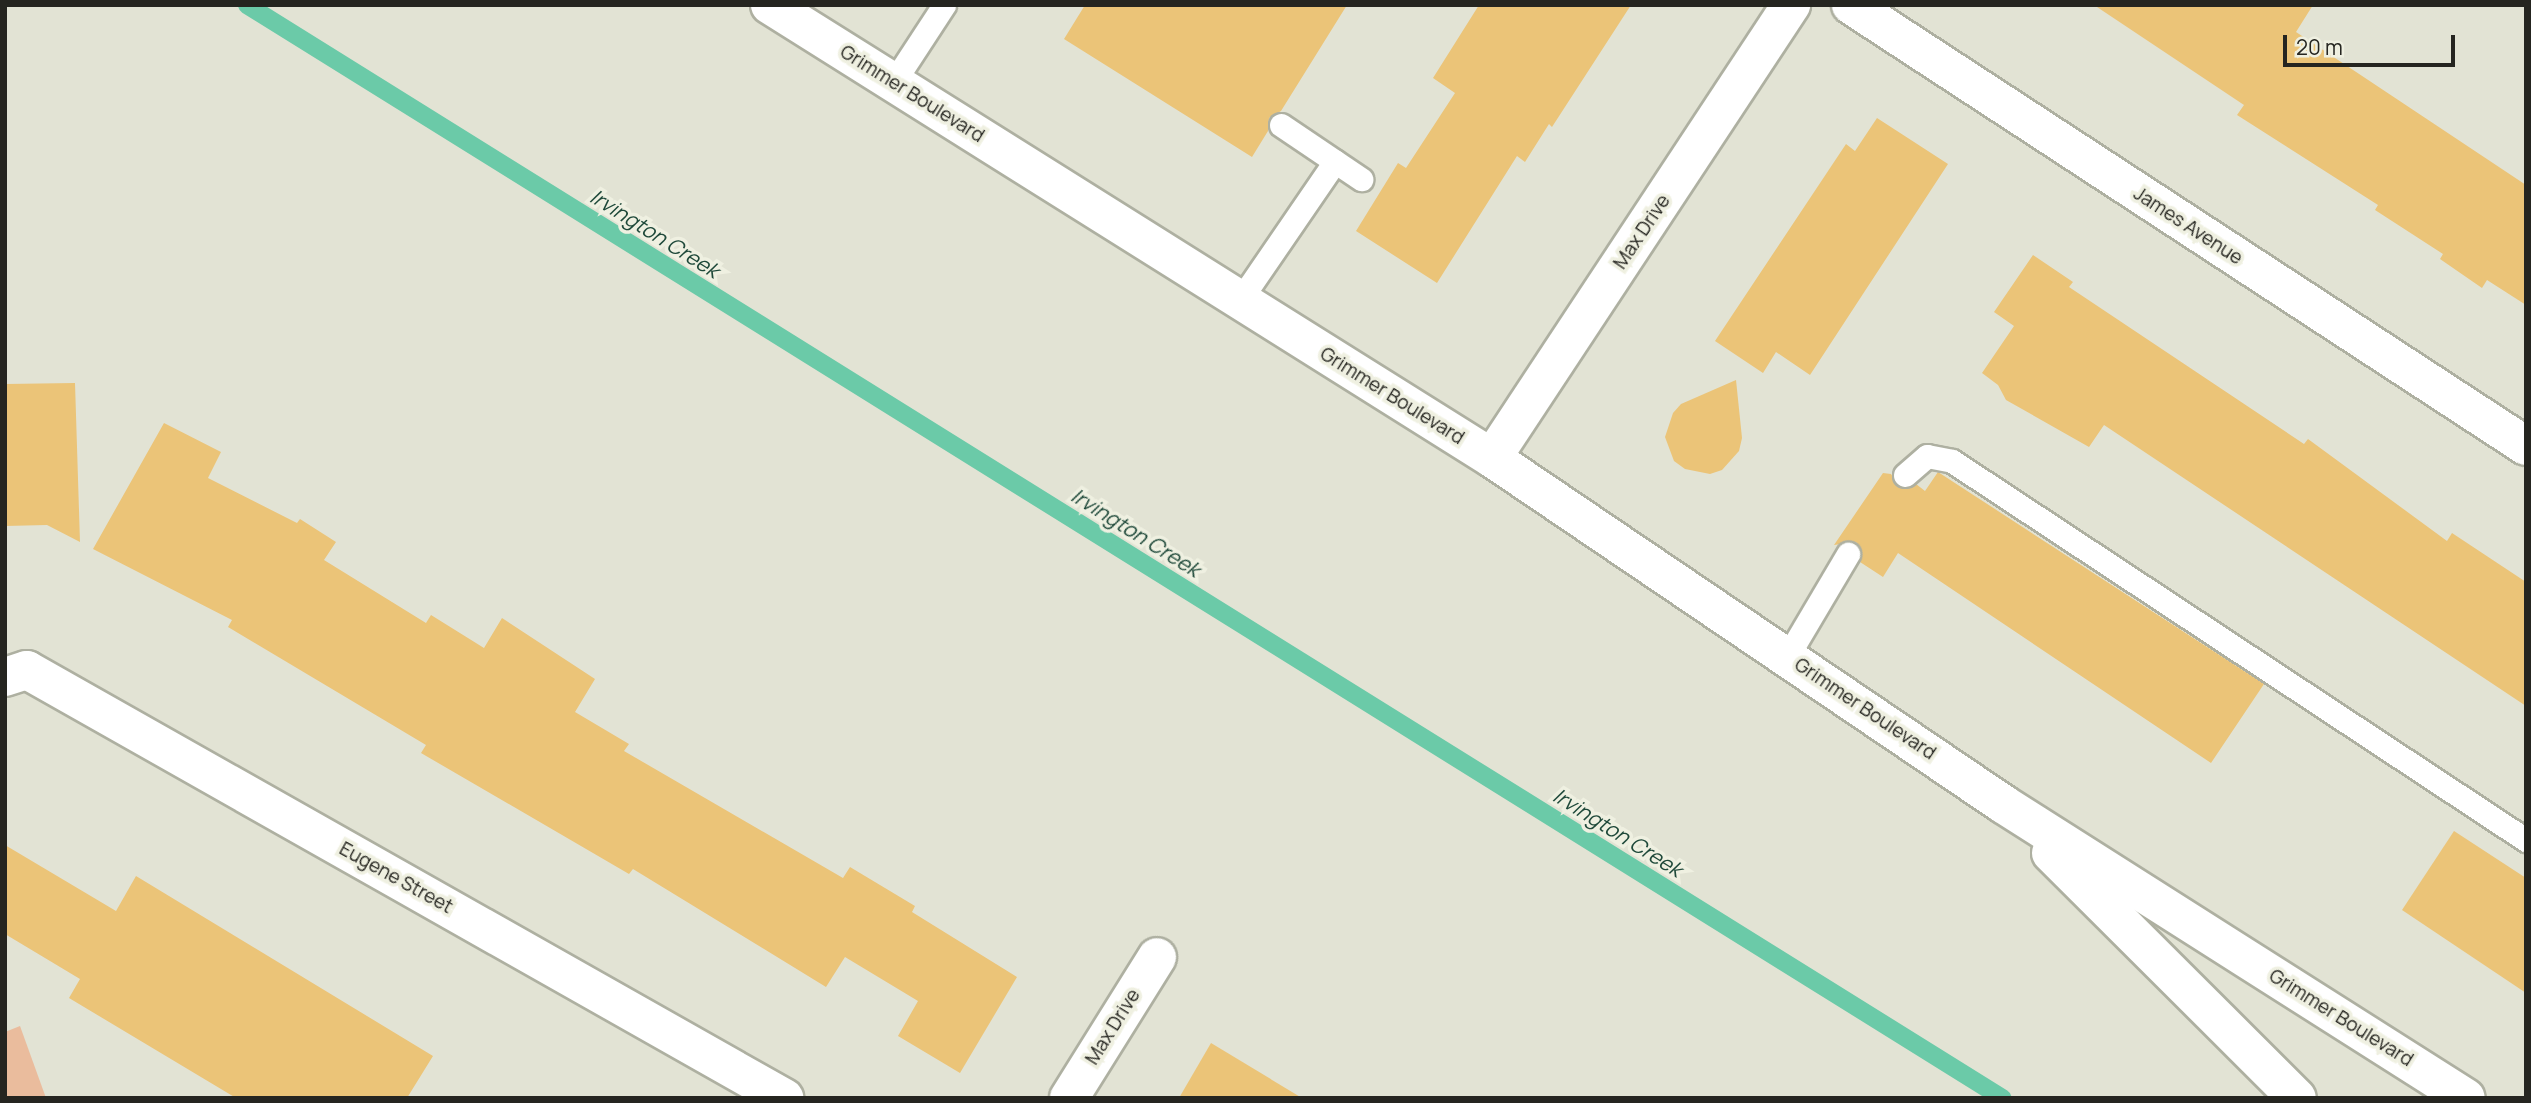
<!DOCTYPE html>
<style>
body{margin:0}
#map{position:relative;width:2531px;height:1103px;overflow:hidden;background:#e2e3d4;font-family:Manrope,sans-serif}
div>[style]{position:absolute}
.green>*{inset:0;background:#eabc9d}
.stream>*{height:18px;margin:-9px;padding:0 9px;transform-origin:9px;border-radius:9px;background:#6bcaa8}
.building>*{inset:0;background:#ebc478}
.roads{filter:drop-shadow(2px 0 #aeb0a1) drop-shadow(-2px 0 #aeb0a1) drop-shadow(0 2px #aeb0a1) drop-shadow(0 -2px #aeb0a1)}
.service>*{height:23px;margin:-11.5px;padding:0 11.5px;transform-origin:11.5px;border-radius:11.5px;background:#fff}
.minor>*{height:38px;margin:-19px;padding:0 19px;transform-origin:19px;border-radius:19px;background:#fff}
.tertiary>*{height:38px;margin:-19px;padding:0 19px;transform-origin:19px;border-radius:19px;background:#fff}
span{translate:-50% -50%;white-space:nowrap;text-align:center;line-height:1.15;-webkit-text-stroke:7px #eff0e1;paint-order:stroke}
.street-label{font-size:19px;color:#252520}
.water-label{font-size:21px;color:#1f493a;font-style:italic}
.frame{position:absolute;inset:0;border:7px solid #252520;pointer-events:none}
.scale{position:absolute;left:2283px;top:35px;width:172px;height:32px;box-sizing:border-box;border:4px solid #252520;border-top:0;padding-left:9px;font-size:21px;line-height:24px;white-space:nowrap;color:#252520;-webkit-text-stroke:5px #eff0e1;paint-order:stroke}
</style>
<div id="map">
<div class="green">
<i style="clip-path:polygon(20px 1026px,46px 1098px,5px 1098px,5px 1032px)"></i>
</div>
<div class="stream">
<i style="left:247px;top:5px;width:2068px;rotate:31.91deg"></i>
</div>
<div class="building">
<i style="clip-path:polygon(1085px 5px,1347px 5px,1281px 111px,1269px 118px,1268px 131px,1252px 157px,1064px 39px)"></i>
<i style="clip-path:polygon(1479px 5px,1631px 5px,1552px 127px,1549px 124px,1525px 162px,1517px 156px,1437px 283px,1356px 231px,1398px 163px,1406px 168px,1455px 93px,1433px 78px)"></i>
<i style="clip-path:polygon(2094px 5px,2313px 5px,2296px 32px,2526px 185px,2526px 305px,2487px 280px,2482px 288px,2440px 259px,2443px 254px,2375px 210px,2378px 205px,2237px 115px,2244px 105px)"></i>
<i style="clip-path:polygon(1877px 118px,1948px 164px,1810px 375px,1776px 352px,1763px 373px,1715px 341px,1846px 144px,1855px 151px)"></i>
<i style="clip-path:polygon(2033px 255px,2073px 282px,2069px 287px,2304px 444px,2308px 439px,2447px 541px,2452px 533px,2526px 582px,2526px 706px,2104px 425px,2089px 447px,2006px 400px,1998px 385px,1982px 373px,2014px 326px,1994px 312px)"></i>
<i style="clip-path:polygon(1736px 380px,1742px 438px,1739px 451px,1722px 470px,1710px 474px,1685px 469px,1674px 461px,1665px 437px,1673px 413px,1681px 404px)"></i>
<i style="clip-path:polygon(75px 383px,80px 542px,47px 525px,5px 526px,5px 384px)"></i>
<i style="clip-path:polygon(164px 423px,221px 452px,208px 478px,297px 523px,300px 519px,336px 542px,324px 560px,426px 623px,431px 615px,484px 648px,502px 618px,595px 679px,575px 712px,629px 744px,624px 751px,843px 878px,850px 867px,915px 906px,912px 912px,1017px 977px,960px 1073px,898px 1036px,918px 1001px,845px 957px,826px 987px,633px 869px,629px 874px,421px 753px,426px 745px,228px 627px,232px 620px,93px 549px)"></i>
<i style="clip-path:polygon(1938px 472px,2264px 684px,2211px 763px,1898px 553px,1883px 577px,1860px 562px,1862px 553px,1856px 542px,1834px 545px,1883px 473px,1891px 474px,1900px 488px,1916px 484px,1925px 491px)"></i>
<i style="clip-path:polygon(2454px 831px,2526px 878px,2526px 993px,2402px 910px)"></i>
<i style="clip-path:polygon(5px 845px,116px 911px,136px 876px,433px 1056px,407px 1098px,236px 1098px,69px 998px,80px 979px,5px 934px)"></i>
<i style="clip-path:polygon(1211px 1043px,1302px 1098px,1179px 1098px)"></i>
</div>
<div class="roads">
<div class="service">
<i style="left:893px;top:83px;width:93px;rotate:-56.8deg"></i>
<i style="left:1281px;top:125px;width:97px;rotate:34deg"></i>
<i style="left:1240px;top:300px;width:168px;rotate:-55.6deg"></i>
<i style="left:1905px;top:475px;width:29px;rotate:-41deg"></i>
<i style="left:1927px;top:456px;width:25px;rotate:11deg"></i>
<i style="left:1952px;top:461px;width:688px;rotate:33.44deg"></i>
<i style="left:1787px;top:657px;width:120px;rotate:-59.4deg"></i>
</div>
<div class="minor">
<i style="left:1851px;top:5px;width:806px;rotate:33.16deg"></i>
<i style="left:1492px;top:458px;width:543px;rotate:-56.57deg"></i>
<i style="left:5px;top:677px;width:23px;rotate:-18deg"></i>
<i style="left:27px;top:670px;width:870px;rotate:29.48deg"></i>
<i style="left:1069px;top:1098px;width:166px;rotate:-58deg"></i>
</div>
<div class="tertiary">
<i style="left:770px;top:5px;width:852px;rotate:32.11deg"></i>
<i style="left:1492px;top:458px;width:617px;rotate:34.1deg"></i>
<i style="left:2003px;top:804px;width:548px;rotate:32.42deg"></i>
<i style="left:2051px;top:853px;width:347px;rotate:44.9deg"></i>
</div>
</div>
<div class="street-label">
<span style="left:912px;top:94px;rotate:32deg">Grimmer Boulevard</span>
<span style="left:2188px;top:226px;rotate:33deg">James Avenue</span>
<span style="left:1642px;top:232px;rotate:-56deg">Max Drive</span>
<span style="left:1392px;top:396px;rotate:32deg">Grimmer Boulevard</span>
<span style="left:1865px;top:709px;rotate:34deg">Grimmer Boulevard</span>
<span style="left:396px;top:878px;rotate:29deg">Eugene Street</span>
<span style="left:2341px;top:1018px;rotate:32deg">Grimmer Boulevard</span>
<span style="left:1113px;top:1027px;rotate:-58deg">Max Drive</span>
</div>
<div class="water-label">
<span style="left:655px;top:233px;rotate:32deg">Irvington Creek</span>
<span style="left:1136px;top:532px;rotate:32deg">Irvington Creek</span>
<span style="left:1618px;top:832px;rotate:32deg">Irvington Creek</span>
</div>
<div class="frame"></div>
<div class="scale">20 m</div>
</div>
